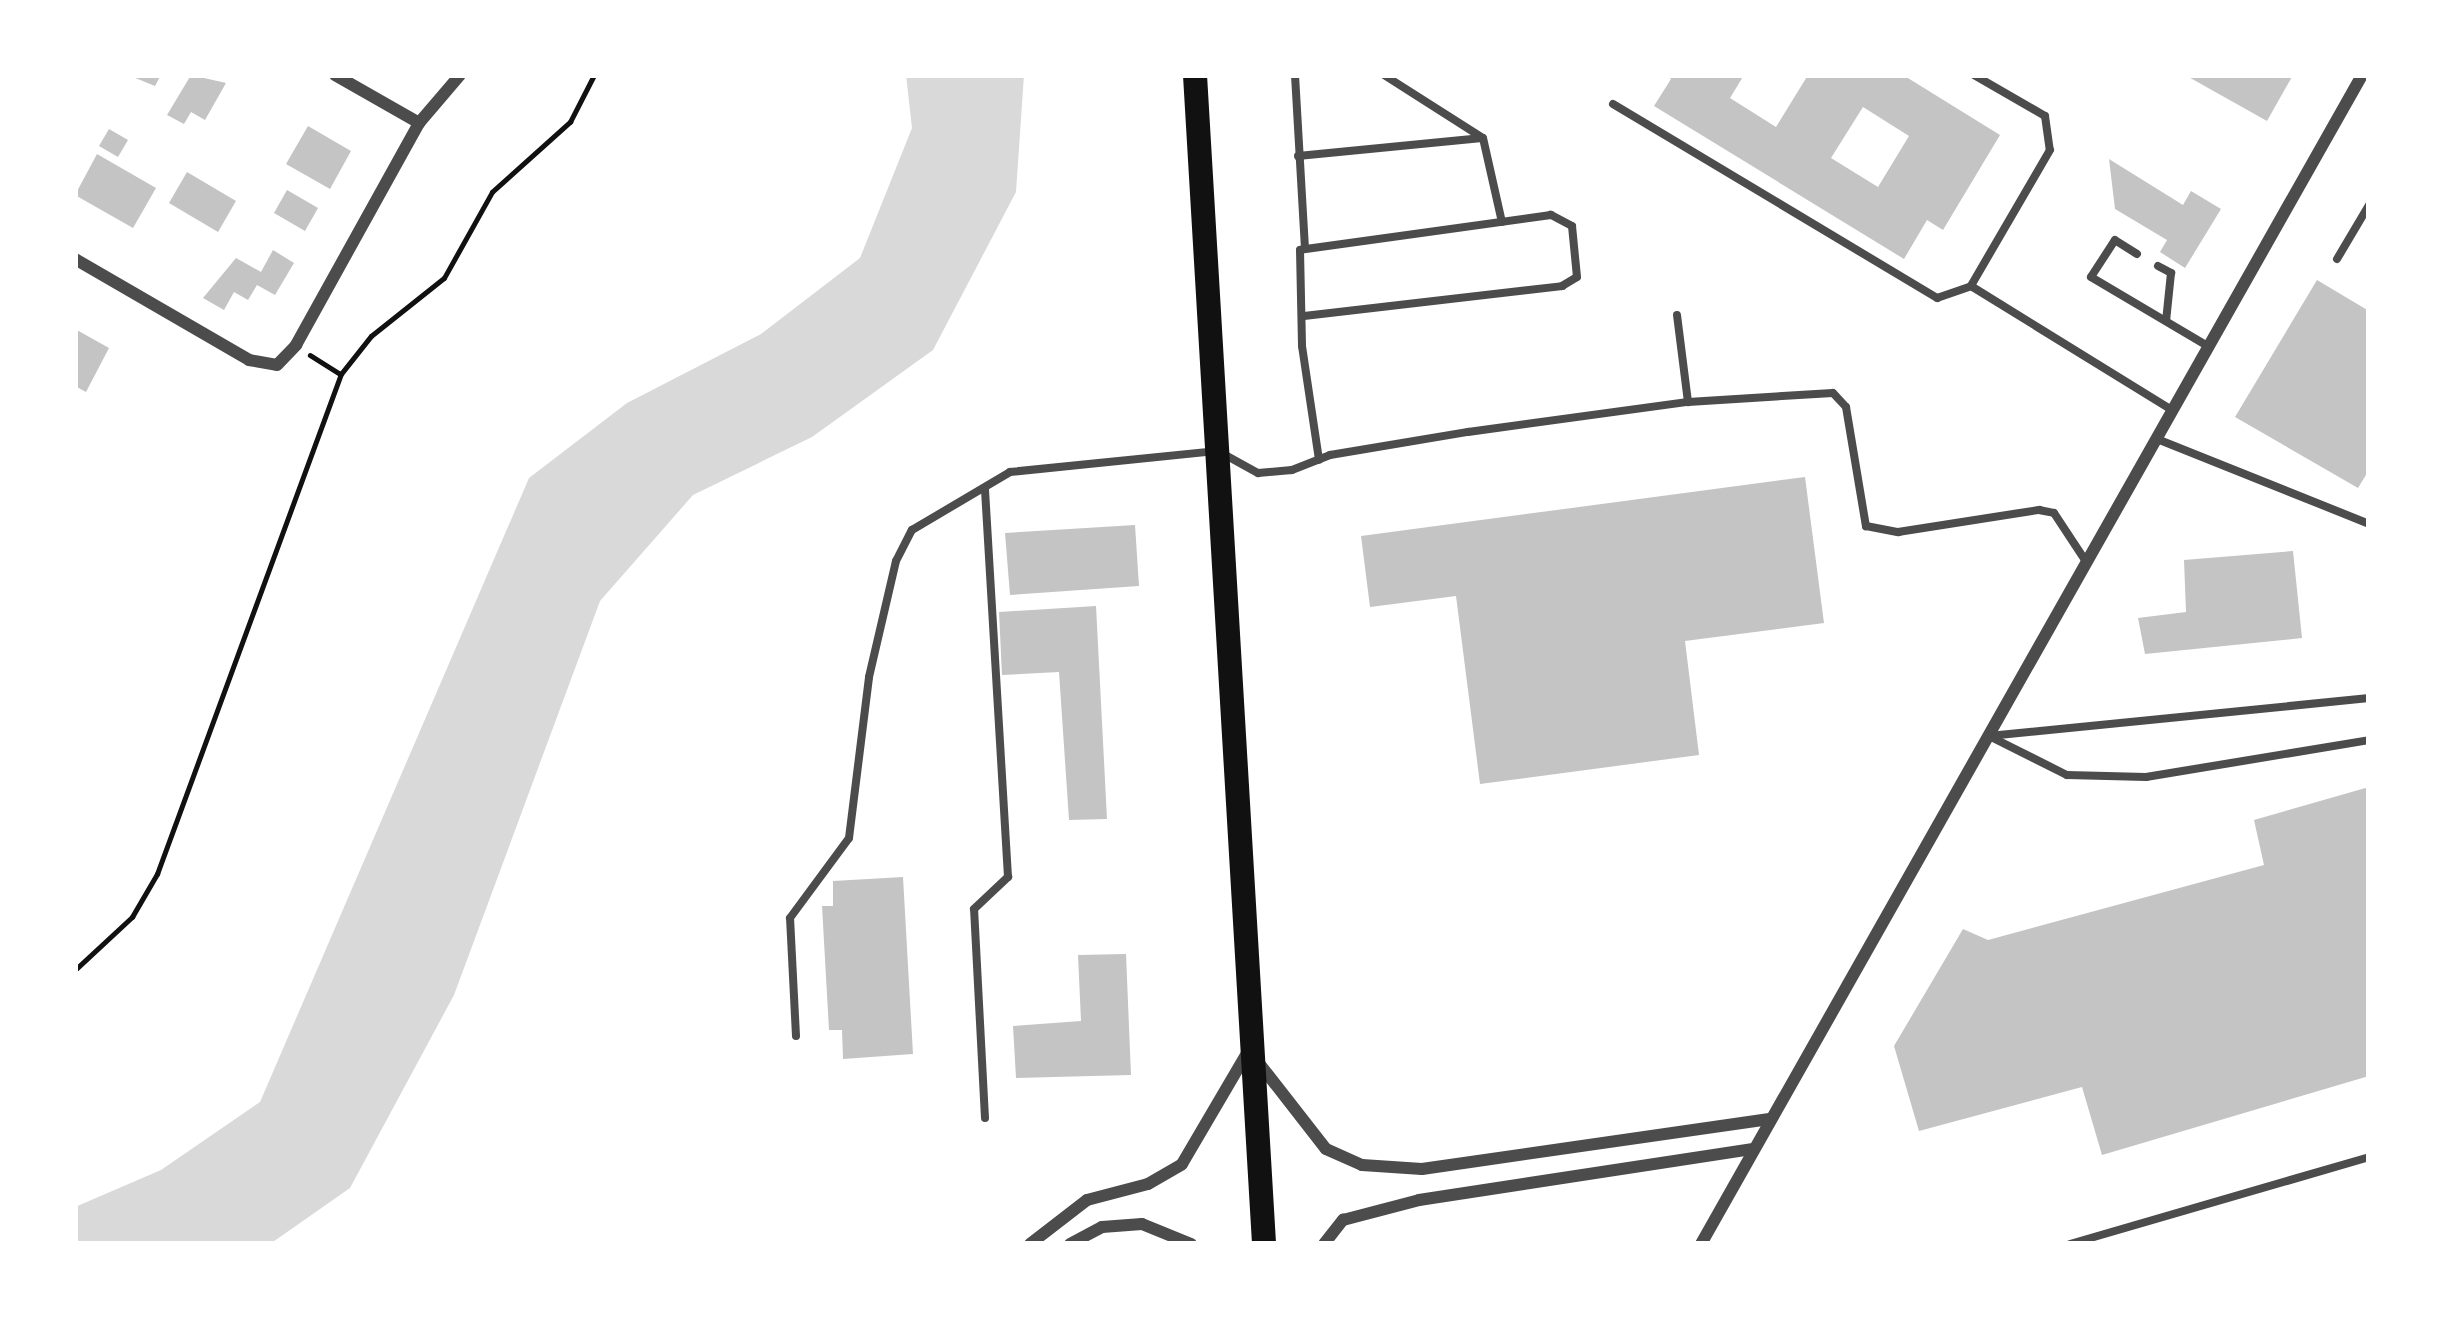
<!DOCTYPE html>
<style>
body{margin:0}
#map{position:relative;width:2444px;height:1319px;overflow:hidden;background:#fff;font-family:Raleway,sans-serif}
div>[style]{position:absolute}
.water>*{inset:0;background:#d9d9d9}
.building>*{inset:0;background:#c4c4c4}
.path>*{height:4.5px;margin:-2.25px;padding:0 2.25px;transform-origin:2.25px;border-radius:2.25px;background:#111}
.service>*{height:8px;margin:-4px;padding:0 4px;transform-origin:4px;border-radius:4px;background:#4c4c4c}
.minor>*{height:12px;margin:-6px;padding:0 6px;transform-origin:6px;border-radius:6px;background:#4c4c4c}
.primary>*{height:24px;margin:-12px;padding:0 12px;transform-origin:12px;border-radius:12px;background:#111}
span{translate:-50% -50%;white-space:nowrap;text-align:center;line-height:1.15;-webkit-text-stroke:10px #fff;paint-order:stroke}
.frame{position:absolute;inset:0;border:78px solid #fff;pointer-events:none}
</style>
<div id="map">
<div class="water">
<i style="clip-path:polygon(906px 75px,1024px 75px,1016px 192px,933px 350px,812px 437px,693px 495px,600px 601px,454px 995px,350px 1188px,270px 1244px,75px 1244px,75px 1207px,161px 1170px,260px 1102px,529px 478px,627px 403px,761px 334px,860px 258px,912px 128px)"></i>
</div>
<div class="building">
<i style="clip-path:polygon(128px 75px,161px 75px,155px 86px)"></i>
<i style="clip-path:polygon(191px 75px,226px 83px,205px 120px,191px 112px,184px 124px,167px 115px)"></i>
<i style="clip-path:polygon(evenodd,1665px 75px,1744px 75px,1730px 98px,1776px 127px,1808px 75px,1903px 75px,2000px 135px,1943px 230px,1927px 220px,1904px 259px,1654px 106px,1671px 79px,1665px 75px,1863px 107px,1909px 136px,1878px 187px,1831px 158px,1863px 107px)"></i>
<i style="clip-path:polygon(2185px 75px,2293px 75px,2267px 121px)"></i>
<i style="clip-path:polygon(308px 126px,351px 151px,330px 189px,286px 164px)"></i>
<i style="clip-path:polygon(109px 129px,128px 140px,118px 157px,99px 146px)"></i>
<i style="clip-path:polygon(97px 154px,156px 188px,133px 228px,75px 195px)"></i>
<i style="clip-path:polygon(2109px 159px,2183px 205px,2191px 191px,2221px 209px,2185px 268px,2160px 252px,2167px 240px,2115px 209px)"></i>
<i style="clip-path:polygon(187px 172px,236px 201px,218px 232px,169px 203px)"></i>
<i style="clip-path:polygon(287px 190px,318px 208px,305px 231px,274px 213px)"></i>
<i style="clip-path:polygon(273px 250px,294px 263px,275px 295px,257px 285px,248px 300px,234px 292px,224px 310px,203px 298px,236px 258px,261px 272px)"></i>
<i style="clip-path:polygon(2317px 280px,2369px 311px,2369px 470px,2358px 488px,2235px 417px)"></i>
<i style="clip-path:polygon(75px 329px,109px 348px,86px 392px,75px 386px)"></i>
<i style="clip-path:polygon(1805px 477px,1824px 623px,1685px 641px,1699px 755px,1480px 784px,1456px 596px,1370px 607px,1361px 536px)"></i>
<i style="clip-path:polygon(1135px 525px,1139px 586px,1010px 595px,1005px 533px)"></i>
<i style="clip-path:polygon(2293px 551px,2302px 638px,2145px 654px,2138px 618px,2186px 612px,2184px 560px)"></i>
<i style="clip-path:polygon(1096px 606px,1107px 819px,1069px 820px,1059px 672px,1002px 675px,999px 612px)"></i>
<i style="clip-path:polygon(2369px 787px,2369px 1076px,2102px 1155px,2082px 1087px,1919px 1131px,1894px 1046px,1963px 929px,1988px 940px,2264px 865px,2254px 820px)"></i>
<i style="clip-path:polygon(903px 877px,913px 1054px,843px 1059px,842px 1030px,829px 1030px,822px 906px,833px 906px,833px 881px)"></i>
<i style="clip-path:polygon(1126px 954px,1131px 1075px,1016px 1078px,1013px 1026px,1081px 1021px,1078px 955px)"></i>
</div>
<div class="path">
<i style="left:310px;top:355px;width:36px;rotate:32deg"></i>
<i style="left:75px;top:970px;width:78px;rotate:-42.9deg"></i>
<i style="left:132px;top:917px;width:50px;rotate:-59.8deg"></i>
<i style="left:157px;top:874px;width:533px;rotate:-69.8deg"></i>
<i style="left:341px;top:374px;width:48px;rotate:-51.7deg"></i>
<i style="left:371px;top:336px;width:93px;rotate:-38.5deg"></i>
<i style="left:444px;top:278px;width:98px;rotate:-60.8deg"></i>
<i style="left:492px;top:192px;width:105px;rotate:-41.9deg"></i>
<i style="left:570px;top:122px;width:53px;rotate:-62.9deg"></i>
</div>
<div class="service">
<i style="left:1295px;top:75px;width:173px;rotate:86.7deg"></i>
<i style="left:1384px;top:75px;width:117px;rotate:32.5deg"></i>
<i style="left:1483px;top:138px;width:86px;rotate:77.3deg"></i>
<i style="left:1974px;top:75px;width:82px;rotate:30deg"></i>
<i style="left:2045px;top:116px;width:34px;rotate:82deg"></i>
<i style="left:2050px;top:150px;width:157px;rotate:120.2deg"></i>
<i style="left:1971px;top:286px;width:234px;rotate:31.7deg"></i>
<i style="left:1613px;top:104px;width:378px;rotate:30.9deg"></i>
<i style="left:1937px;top:298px;width:36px;rotate:-19deg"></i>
<i style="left:1298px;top:156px;width:185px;rotate:-5.6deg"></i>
<i style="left:2137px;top:254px;width:26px;rotate:-148deg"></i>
<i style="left:2115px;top:240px;width:44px;rotate:123deg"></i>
<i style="left:2091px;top:277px;width:134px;rotate:30.6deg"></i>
<i style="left:2337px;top:259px;width:63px;rotate:-59.3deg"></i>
<i style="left:2158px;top:266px;width:15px;rotate:28deg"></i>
<i style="left:2171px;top:273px;width:48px;rotate:95.9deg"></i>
<i style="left:1677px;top:315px;width:88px;rotate:82.8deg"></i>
<i style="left:1304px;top:316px;width:260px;rotate:-6.6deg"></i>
<i style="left:1562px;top:286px;width:17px;rotate:-31deg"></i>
<i style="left:1577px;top:277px;width:51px;rotate:-95.6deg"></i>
<i style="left:1572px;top:226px;width:24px;rotate:-152deg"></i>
<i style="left:1551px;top:215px;width:253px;rotate:172.1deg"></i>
<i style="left:1300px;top:250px;width:96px;rotate:88.8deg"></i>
<i style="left:1302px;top:346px;width:115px;rotate:81.5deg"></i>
<i style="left:2157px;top:439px;width:228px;rotate:21.8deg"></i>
<i style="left:1989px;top:736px;width:87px;rotate:26.6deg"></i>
<i style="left:2067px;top:775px;width:79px;rotate:1.5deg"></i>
<i style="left:2146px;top:777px;width:226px;rotate:-9.4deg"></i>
<i style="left:1989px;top:736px;width:382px;rotate:-5.7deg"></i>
<i style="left:796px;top:1036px;width:118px;rotate:-92.9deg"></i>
<i style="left:790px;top:918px;width:99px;rotate:-53.6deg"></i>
<i style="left:849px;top:838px;width:162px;rotate:-82.9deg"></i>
<i style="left:869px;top:677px;width:119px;rotate:-76.9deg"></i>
<i style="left:896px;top:561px;width:35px;rotate:-63deg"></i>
<i style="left:912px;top:530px;width:114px;rotate:-30.6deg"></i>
<i style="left:1010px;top:472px;width:209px;rotate:-5.8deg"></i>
<i style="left:1218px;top:451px;width:46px;rotate:28.8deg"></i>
<i style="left:1258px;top:473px;width:34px;rotate:-5deg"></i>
<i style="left:1292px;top:470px;width:41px;rotate:-21.5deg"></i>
<i style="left:1330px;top:455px;width:140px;rotate:-9.5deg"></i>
<i style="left:1468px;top:432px;width:222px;rotate:-7.8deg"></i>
<i style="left:1688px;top:402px;width:145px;rotate:-3.6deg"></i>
<i style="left:1833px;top:393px;width:19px;rotate:47deg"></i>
<i style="left:1846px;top:407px;width:121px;rotate:80.5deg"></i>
<i style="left:1866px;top:526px;width:33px;rotate:11deg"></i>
<i style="left:1898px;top:532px;width:143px;rotate:-8.9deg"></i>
<i style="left:2039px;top:510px;width:15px;rotate:11deg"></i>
<i style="left:2054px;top:513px;width:56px;rotate:56.6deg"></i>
<i style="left:985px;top:1118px;width:209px;rotate:-93deg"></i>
<i style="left:974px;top:909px;width:47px;rotate:-43.3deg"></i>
<i style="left:1008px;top:877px;width:389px;rotate:-93.4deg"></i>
<i style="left:2070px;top:1244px;width:311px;rotate:-16.2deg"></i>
</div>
<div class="minor">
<i style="left:335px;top:75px;width:97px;rotate:29.7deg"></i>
<i style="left:75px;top:259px;width:201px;rotate:30.1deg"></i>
<i style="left:249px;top:360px;width:28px;rotate:10deg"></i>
<i style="left:277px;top:365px;width:28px;rotate:-46deg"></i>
<i style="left:296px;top:345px;width:254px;rotate:-61deg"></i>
<i style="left:419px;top:123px;width:63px;rotate:-49.5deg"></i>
<i style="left:1258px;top:1062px;width:110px;rotate:52deg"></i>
<i style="left:1326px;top:1149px;width:39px;rotate:24deg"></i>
<i style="left:1362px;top:1165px;width:60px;rotate:3.8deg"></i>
<i style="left:1422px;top:1169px;width:351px;rotate:-8.2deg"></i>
<i style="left:1030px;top:1244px;width:72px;rotate:-37.7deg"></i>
<i style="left:1087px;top:1200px;width:63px;rotate:-14.7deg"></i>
<i style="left:1148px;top:1184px;width:39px;rotate:-30deg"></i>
<i style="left:1182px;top:1164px;width:129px;rotate:-59.6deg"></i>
<i style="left:1070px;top:1244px;width:36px;rotate:-28deg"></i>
<i style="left:1102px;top:1227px;width:40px;rotate:-4.3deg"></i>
<i style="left:1142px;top:1224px;width:53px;rotate:22.2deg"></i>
<i style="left:1324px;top:1244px;width:31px;rotate:-52deg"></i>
<i style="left:1343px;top:1220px;width:79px;rotate:-14.7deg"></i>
<i style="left:1419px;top:1200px;width:338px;rotate:-8.7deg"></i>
<i style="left:1701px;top:1244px;width:1343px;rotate:-60.51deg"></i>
</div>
<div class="primary">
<i style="left:1195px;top:75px;width:1171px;rotate:86.62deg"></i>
</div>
<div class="frame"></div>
</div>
